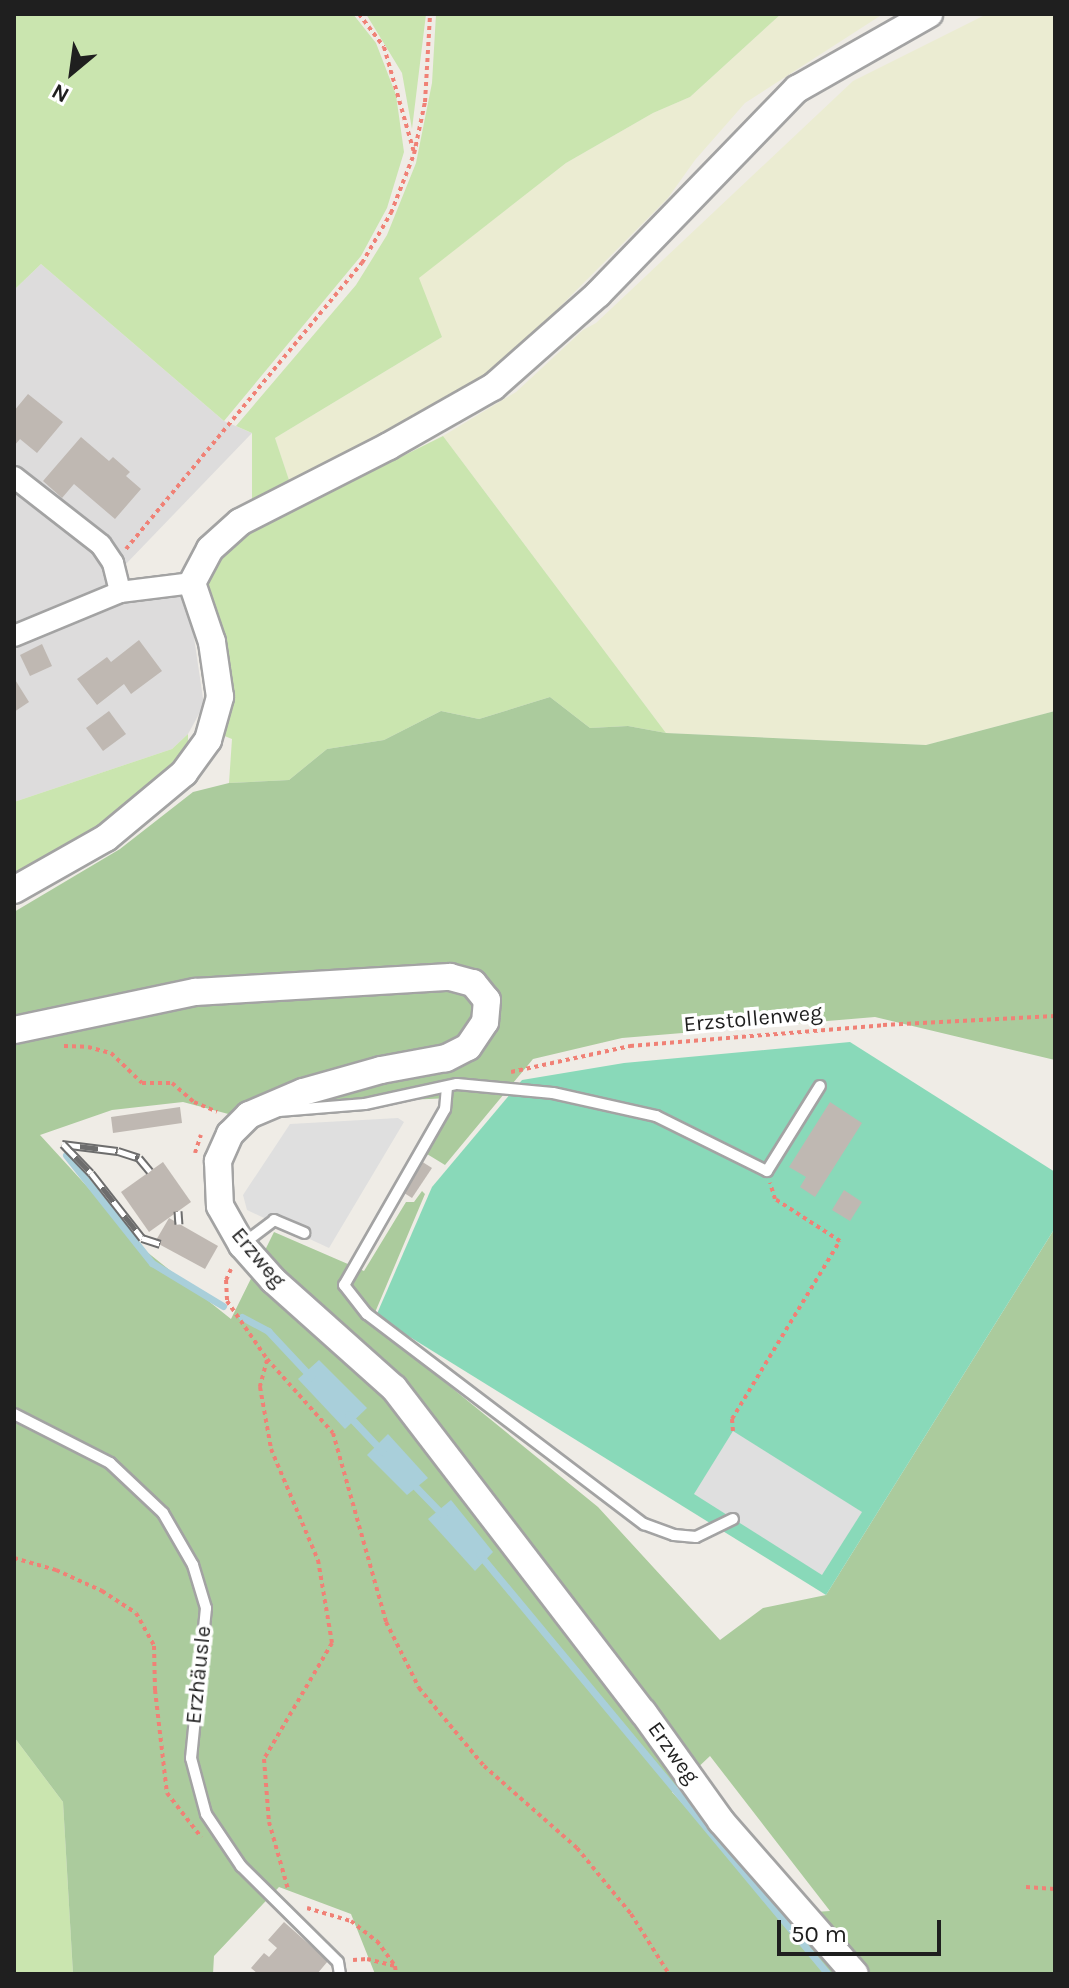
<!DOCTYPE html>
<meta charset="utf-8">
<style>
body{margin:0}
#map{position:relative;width:1069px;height:1988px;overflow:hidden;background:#efece6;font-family:Karla,sans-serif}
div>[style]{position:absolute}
.residential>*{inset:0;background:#dddcdc}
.farmland>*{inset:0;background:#ebecd2}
.grass>*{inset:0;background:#cae5af}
.forest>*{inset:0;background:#abcb9d}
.pitch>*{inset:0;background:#89d9b9}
.parking>*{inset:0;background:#dfdfdf}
.water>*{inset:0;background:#a9cfda}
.stream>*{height:7px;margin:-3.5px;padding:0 3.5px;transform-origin:3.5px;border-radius:3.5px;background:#a9cfda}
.building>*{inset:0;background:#bfb8b2}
.path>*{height:4px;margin-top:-2px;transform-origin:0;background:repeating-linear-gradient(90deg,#f08176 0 4px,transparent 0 8px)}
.roads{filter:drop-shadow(2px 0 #a3a3a3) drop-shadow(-2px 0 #a3a3a3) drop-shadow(0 2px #a3a3a3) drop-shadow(0 -2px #a3a3a3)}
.service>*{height:10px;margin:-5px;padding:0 5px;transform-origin:5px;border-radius:5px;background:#fff}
.minor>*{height:20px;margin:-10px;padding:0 10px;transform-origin:10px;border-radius:10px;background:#fff}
.tertiary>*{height:26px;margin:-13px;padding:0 13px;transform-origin:13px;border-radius:13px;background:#fff}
.rail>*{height:9px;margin-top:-4.5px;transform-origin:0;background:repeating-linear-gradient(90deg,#fff 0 18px,#6d6d6d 0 36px);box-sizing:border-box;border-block:2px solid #6d6d6d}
span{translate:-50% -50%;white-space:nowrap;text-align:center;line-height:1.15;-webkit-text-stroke:7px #fff;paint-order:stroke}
.street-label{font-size:22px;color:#1f1f1f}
.frame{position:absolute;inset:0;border:16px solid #1f1f1f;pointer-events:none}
.north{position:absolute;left:32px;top:32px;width:80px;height:80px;-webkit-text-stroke:6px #fff;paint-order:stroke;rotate:209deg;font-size:22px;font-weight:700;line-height:32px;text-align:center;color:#1f1f1f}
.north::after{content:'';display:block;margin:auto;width:28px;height:36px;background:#1f1f1f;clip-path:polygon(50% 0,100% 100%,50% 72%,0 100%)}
.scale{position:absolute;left:777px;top:1920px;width:164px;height:36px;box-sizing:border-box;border:4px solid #1f1f1f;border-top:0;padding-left:10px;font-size:24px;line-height:28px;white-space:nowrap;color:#1f1f1f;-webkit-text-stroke:6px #fff;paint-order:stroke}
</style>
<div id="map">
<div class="residential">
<i style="clip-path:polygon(41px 264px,224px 421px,252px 433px,124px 566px,126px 599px,187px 590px,204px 705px,188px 734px,172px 749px,14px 802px,14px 290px)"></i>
</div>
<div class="farmland">
<i style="clip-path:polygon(781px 14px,883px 14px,745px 103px,695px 160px,668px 198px,506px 361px,425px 418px,290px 483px,275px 438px,442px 337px,418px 278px,566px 163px,653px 113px,690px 97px)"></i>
<i style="clip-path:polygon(987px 14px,1055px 14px,1055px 711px,926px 745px,666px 733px,443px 436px,516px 392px,583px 330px,596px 323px,853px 81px)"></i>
</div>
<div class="grass">
<i style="clip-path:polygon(14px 14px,353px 14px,376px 43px,396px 95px,404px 152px,387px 208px,361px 256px,224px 421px,41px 264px,14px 290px)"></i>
<i style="clip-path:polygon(366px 14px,426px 14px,412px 129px,402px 73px)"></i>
<i style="clip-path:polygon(436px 14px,781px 14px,690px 97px,653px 113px,566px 163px,419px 278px,442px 337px,275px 438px,290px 483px,252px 506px,252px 433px,236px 426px,356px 285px,387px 235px,416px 163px,432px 83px)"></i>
<i style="clip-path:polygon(443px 436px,666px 733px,628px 726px,590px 728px,550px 697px,479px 719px,441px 711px,384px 740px,327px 749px,289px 780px,229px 783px,232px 739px,222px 735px,232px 688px,207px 591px,209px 571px,232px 541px)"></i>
<i style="clip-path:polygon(188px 734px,188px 751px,171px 771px,90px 836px,14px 880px,14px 802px,172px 749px)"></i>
<i style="clip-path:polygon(14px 1737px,63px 1802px,73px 1974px,14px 1974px)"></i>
</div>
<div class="forest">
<i style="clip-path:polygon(evenodd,550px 697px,590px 728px,628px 726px,666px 733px,926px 745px,1055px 711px,1055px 1060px,875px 1017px,622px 1038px,533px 1059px,445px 1165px,427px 1154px,451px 1108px,451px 1098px,318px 1104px,236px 1116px,183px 1102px,112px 1110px,40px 1135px,147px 1252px,231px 1319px,274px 1232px,364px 1271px,406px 1202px,414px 1202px,422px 1191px,425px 1194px,371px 1322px,598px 1507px,720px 1640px,763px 1608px,826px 1595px,1055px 1228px,1055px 1974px,375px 1974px,351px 1914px,279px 1887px,214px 1956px,213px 1974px,73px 1974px,63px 1802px,14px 1737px,14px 912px,120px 849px,193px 792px,229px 783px,289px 780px,327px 749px,384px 740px,441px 711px,479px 719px,550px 697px,710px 1756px,830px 1911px,784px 1914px,672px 1792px,710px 1756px)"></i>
</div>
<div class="pitch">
<i style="clip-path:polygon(850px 1042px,1055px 1172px,1055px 1228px,826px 1595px,376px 1316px,432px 1187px,522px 1080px,624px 1063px)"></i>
</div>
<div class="parking">
<i style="clip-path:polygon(398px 1118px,404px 1122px,329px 1248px,247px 1210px,243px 1195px,290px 1124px)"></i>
<i style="clip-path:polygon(733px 1431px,862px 1512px,822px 1575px,694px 1494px)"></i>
</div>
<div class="water">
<i style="clip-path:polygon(319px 1360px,367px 1408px,345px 1429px,298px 1379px)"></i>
<i style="clip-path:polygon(388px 1434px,428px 1478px,407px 1495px,367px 1455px)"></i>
<i style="clip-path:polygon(451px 1500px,493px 1552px,475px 1571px,428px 1519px)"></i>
</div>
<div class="stream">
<i style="left:66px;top:1155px;width:138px;rotate:51.5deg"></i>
<i style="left:152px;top:1263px;width:83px;rotate:31.2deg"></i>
<i style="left:242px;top:1317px;width:30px;rotate:28deg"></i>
<i style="left:268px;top:1331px;width:63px;rotate:46.9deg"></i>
<i style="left:348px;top:1415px;width:51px;rotate:46.6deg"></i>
<i style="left:411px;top:1482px;width:47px;rotate:45.9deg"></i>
<i style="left:479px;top:1554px;width:546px;rotate:50.28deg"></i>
</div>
<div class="building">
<i style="clip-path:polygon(28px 394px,63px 422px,37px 453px,20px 439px,14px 446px,14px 411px)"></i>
<i style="clip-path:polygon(81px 437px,109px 461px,113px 457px,130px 472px,126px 476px,141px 489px,115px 519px,74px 484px,62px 498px,43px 481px)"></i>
<i style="clip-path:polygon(139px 640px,162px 671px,131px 694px,124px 684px,97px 705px,77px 679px,107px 657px,111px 662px)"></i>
<i style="clip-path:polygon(42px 644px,52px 666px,30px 676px,20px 655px)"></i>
<i style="clip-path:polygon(14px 678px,29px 702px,14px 712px)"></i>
<i style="clip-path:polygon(109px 711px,126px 734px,103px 751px,86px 728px)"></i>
<i style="clip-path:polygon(830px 1102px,862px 1123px,815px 1197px,800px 1187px,806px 1177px,789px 1167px)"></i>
<i style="clip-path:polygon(180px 1107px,182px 1123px,113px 1133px,111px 1117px)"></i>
<i style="clip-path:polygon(421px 1161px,432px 1168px,412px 1198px,401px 1191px)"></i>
<i style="clip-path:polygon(163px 1162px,191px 1202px,149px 1232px,121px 1192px)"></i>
<i style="clip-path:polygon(844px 1190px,862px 1202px,850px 1221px,832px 1210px)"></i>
<i style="clip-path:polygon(169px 1218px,218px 1246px,205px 1269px,155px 1242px)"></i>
<i style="clip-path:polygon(284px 1922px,328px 1961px,317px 1974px,258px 1974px,251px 1968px,264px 1953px,269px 1957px,277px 1948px,268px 1940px)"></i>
</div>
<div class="path">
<i style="left:359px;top:14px;width:41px;rotate:52.9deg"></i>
<i style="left:384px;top:47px;width:109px;rotate:74.1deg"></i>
<i style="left:126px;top:549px;width:371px;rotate:-50.5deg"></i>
<i style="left:362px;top:263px;width:58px;rotate:-59.9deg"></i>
<i style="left:391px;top:213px;width:63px;rotate:-68.7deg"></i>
<i style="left:414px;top:154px;width:53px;rotate:-78.1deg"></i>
<i style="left:425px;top:102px;width:88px;rotate:-86.7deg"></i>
<i style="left:64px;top:1046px;width:24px;rotate:2deg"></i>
<i style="left:88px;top:1047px;width:24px;rotate:15deg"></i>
<i style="left:111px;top:1053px;width:43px;rotate:44.1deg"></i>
<i style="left:142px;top:1083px;width:30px"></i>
<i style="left:172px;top:1083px;width:29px;rotate:41deg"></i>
<i style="left:194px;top:1102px;width:25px;rotate:23deg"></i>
<i style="left:511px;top:1072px;width:122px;rotate:-12.3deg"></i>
<i style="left:630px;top:1046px;width:254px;rotate:-4.7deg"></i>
<i style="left:883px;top:1025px;width:172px;rotate:-3deg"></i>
<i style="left:195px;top:1153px;width:19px;rotate:-72deg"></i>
<i style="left:231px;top:1269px;width:12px;rotate:114deg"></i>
<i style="left:226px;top:1280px;width:21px;rotate:87deg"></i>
<i style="left:227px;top:1301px;width:70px;rotate:55.4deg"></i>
<i style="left:267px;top:1359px;width:99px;rotate:48.3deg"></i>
<i style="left:333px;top:1433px;width:196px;rotate:74.3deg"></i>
<i style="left:386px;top:1622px;width:74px;rotate:63.4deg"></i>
<i style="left:419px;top:1688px;width:102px;rotate:50.2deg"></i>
<i style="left:484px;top:1766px;width:124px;rotate:41.4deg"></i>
<i style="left:577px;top:1848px;width:85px;rotate:50.7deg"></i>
<i style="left:631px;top:1914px;width:71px;rotate:57.7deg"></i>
<i style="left:267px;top:1360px;width:28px;rotate:105deg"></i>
<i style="left:260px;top:1387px;width:63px;rotate:79.9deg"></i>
<i style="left:271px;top:1449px;width:121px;rotate:67.1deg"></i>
<i style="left:318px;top:1560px;width:84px;rotate:80.4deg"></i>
<i style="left:332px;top:1643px;width:134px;rotate:120.4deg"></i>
<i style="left:264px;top:1759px;width:63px;rotate:85.5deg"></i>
<i style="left:269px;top:1822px;width:70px;rotate:74.2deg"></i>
<i style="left:733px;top:1431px;width:12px;rotate:-95deg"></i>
<i style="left:732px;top:1419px;width:208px;rotate:-58.8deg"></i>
<i style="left:840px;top:1241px;width:77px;rotate:-147.1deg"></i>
<i style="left:775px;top:1199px;width:17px;rotate:-107deg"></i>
<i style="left:14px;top:1558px;width:44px;rotate:15.9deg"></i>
<i style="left:56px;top:1570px;width:51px;rotate:24.5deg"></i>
<i style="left:102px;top:1591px;width:40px;rotate:32.9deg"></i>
<i style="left:136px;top:1613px;width:38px;rotate:61deg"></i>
<i style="left:154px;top:1646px;width:44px;rotate:88.7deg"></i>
<i style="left:155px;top:1690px;width:104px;rotate:83.4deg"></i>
<i style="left:167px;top:1793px;width:56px;rotate:52.3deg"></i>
<i style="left:1026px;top:1887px;width:29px;rotate:4deg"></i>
<i style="left:307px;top:1908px;width:46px;rotate:16.5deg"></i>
<i style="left:351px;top:1921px;width:33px;rotate:38deg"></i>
<i style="left:377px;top:1941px;width:31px;rotate:54deg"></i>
<i style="left:395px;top:1966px;width:8px;rotate:83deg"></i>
<i style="left:353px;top:1960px;width:14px;rotate:-4deg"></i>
<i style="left:367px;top:1959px;width:29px;rotate:14deg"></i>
</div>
<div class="roads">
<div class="service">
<i style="left:447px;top:1087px;width:22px;rotate:95deg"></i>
<i style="left:445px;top:1109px;width:203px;rotate:119.8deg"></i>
<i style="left:344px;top:1285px;width:37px;rotate:52deg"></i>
<i style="left:367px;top:1314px;width:348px;rotate:37.2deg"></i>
<i style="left:644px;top:1524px;width:32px;rotate:20deg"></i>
<i style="left:674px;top:1535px;width:22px;rotate:5deg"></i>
<i style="left:696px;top:1537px;width:41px;rotate:-25.9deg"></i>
<i style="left:279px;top:1111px;width:86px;rotate:-4.7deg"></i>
<i style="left:365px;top:1104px;width:94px;rotate:-12.3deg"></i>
<i style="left:457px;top:1084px;width:96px;rotate:5.4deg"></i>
<i style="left:553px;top:1093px;width:106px;rotate:12.6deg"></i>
<i style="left:656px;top:1116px;width:124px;rotate:26.4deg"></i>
<i style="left:767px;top:1171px;width:100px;rotate:-58.1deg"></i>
<i style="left:244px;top:1243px;width:38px;rotate:-37deg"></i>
<i style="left:274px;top:1220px;width:33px;rotate:23deg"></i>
<i style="left:14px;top:1414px;width:108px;rotate:27deg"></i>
<i style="left:110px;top:1463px;width:73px;rotate:43.3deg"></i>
<i style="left:163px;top:1513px;width:60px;rotate:60deg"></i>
<i style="left:193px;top:1565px;width:45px;rotate:73.2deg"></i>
<i style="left:206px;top:1608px;width:151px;rotate:95.7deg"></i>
<i style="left:191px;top:1758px;width:58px;rotate:75deg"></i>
<i style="left:206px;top:1814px;width:63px;rotate:56.1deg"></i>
<i style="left:241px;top:1866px;width:136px;rotate:44.7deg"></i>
<i style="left:338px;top:1962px;width:12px;rotate:81deg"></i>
</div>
<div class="minor">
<i style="left:14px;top:477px;width:110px;rotate:38deg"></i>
<i style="left:101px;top:545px;width:22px;rotate:56deg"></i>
<i style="left:113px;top:563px;width:30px;rotate:76deg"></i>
<i style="left:14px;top:636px;width:115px;rotate:-22.5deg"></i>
<i style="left:120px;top:592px;width:73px;rotate:-7.1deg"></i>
</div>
<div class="tertiary">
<i style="left:14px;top:890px;width:106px;rotate:-29.5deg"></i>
<i style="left:106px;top:838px;width:102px;rotate:-39.8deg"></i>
<i style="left:184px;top:773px;width:41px;rotate:-54deg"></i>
<i style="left:208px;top:740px;width:45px;rotate:-74.4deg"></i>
<i style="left:220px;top:697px;width:56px;rotate:-98.3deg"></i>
<i style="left:212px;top:642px;width:62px;rotate:-108.7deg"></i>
<i style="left:192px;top:583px;width:38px;rotate:-62deg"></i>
<i style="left:210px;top:549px;width:40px;rotate:-42deg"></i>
<i style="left:240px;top:522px;width:167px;rotate:-27deg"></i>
<i style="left:389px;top:446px;width:120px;rotate:-29.6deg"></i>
<i style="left:493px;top:387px;width:140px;rotate:-41.5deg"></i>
<i style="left:598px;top:294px;width:286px;rotate:-45.9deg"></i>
<i style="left:797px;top:89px;width:152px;rotate:-29.6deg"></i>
<i style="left:14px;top:1030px;width:185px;rotate:-11.9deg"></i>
<i style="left:195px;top:992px;width:255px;rotate:-3.4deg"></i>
<i style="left:450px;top:977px;width:24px;rotate:15deg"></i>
<i style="left:473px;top:983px;width:22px;rotate:51deg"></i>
<i style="left:487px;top:1000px;width:22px;rotate:95deg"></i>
<i style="left:485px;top:1022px;width:30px;rotate:124deg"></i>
<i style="left:468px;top:1047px;width:25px;rotate:153deg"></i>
<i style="left:446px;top:1058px;width:66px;rotate:169.5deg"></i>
<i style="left:381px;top:1070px;width:81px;rotate:164.2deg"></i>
<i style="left:303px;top:1092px;width:59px;rotate:156.9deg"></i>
<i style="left:249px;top:1115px;width:27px;rotate:135deg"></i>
<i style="left:230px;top:1134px;width:30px;rotate:114deg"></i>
<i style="left:218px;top:1161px;width:45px;rotate:87.5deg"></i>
<i style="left:220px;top:1206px;width:45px;rotate:60.6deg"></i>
<i style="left:242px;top:1245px;width:47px;rotate:48.5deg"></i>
<i style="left:273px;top:1280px;width:162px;rotate:41.8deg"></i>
<i style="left:394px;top:1388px;width:409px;rotate:52.5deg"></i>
<i style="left:643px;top:1712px;width:134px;rotate:54.4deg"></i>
<i style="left:721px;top:1821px;width:203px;rotate:48.8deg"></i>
</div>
</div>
<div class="rail">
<i style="left:62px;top:1144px;width:56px;rotate:7.1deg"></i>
<i style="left:118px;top:1151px;width:22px;rotate:18deg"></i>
<i style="left:139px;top:1158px;width:17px;rotate:50deg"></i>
<i style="left:63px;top:1144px;width:40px;rotate:46deg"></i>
<i style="left:91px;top:1173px;width:83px;rotate:51.9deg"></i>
<i style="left:142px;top:1238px;width:19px;rotate:18deg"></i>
<i style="left:178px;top:1211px;width:13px;rotate:86deg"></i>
</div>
<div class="street-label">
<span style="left:753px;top:1019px;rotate:-5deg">Erzstollenweg</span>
<span style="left:258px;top:1258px;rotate:50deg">Erzweg</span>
<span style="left:199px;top:1675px;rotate:-84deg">Erzhäusle</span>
<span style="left:673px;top:1753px;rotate:54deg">Erzweg</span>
</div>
<div class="frame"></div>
<div class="north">N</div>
<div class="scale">50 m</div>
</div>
